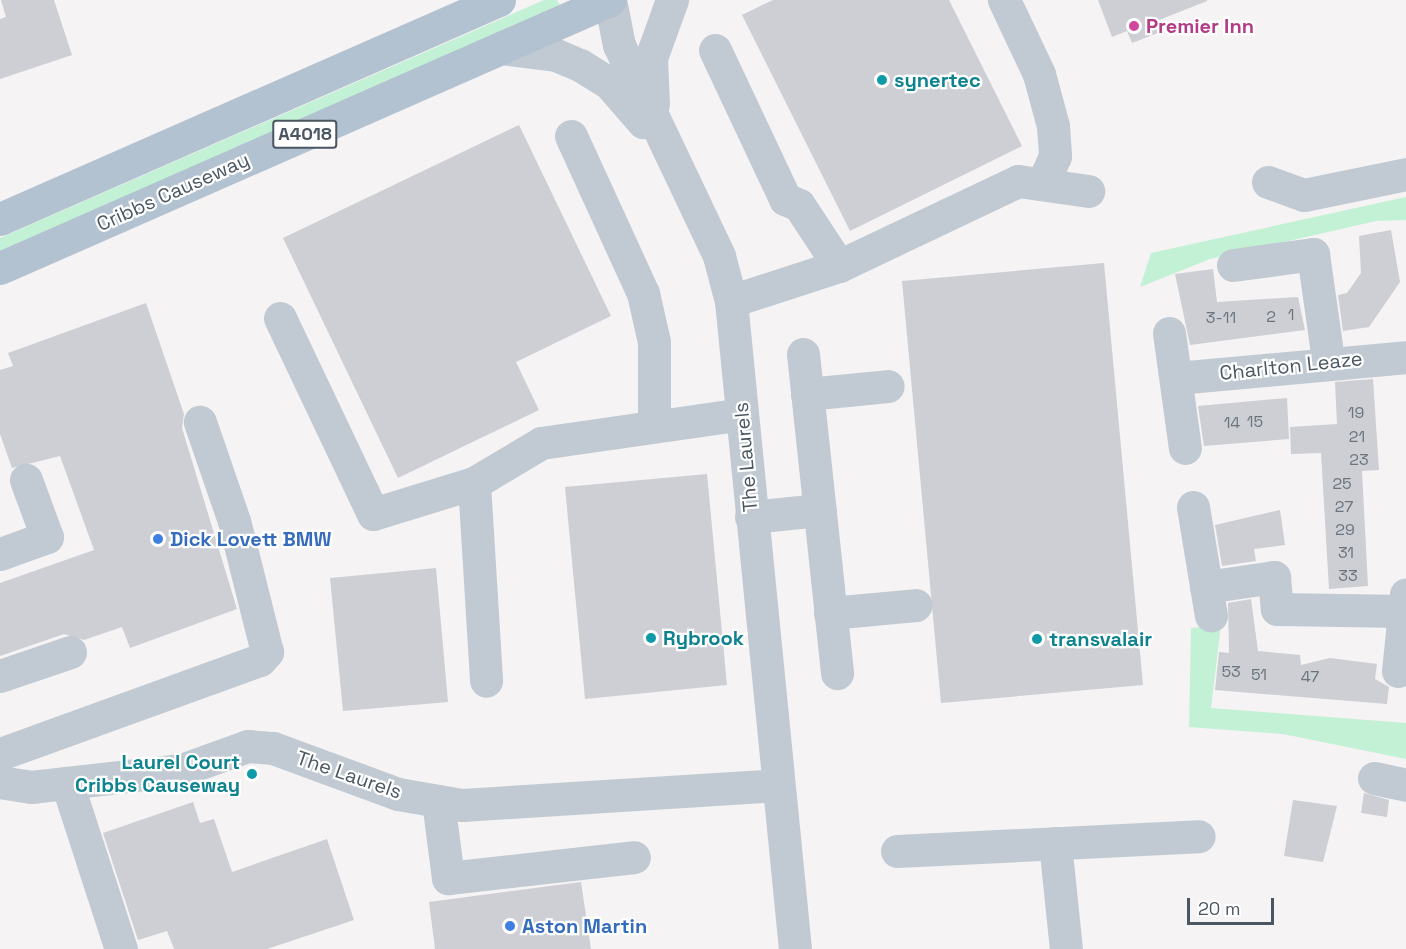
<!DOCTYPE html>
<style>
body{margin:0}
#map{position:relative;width:1406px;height:949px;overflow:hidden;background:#f5f3f3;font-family:"Space Grotesk",sans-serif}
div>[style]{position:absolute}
.green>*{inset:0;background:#c3f1d5}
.building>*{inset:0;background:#cdcfd5}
.minor>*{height:33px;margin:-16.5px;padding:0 16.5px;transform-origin:16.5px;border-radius:16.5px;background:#c1cad2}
.major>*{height:33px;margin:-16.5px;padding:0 16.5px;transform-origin:16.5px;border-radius:16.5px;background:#b3c2d1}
.dots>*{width:16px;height:16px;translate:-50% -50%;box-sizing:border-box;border:3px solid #fff;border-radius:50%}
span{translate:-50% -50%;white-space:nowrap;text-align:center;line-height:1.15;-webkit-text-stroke:4.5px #fff;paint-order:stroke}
.number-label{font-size:16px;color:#6b747e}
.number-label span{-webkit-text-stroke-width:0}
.shield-label span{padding:2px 4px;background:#fff;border:2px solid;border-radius:4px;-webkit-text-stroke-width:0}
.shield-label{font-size:18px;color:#4a5661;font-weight:700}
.hotel-label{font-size:20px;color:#b23c85;font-weight:700}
.left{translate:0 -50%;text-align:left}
.culture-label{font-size:20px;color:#0d838f;font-weight:700}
.right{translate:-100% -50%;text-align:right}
.street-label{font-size:20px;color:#4a5661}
.shop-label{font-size:20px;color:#366cbe;font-weight:700}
.scale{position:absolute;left:1187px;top:898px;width:87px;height:27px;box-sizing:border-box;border:3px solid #4a5661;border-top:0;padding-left:8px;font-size:18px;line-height:21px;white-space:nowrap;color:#4a5661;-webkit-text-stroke:4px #fff;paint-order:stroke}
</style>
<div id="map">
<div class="green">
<i style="clip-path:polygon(544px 0,557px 0,561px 7px,0 254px,0 238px)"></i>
<i style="clip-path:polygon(1406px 197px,1406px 220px,1376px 221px,1210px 259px,1140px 287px,1151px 253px)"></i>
<i style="clip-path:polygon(1221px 625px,1211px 708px,1406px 723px,1406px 759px,1283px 734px,1189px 727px,1191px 628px)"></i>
</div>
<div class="building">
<i style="clip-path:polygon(1px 0,54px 0,72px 55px,0 79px,0 19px,6px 17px)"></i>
<i style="clip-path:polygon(773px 0,949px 0,1022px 146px,850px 231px,742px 15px)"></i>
<i style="clip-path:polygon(1098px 0,1207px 0,1207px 1px,1159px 20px,1163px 31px,1132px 43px,1127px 31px,1112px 37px)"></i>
<i style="clip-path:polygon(519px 125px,611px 316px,516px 362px,539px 410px,398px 478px,283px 238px)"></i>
<i style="clip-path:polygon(1391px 230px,1400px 282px,1369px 327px,1343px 331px,1338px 295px,1347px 293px,1361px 273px,1359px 236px)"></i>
<i style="clip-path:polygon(1104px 263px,1143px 685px,941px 703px,902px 281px)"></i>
<i style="clip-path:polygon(1213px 269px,1217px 302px,1298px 297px,1305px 330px,1190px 345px,1175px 274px)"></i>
<i style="clip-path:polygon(146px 303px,184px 414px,182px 428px,237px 609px,130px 648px,122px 627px,84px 640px,64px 634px,0 656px,0 583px,94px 550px,60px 456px,12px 468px,0 434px,0 370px,13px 366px,8px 353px)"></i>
<i style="clip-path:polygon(1373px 379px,1379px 470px,1362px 471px,1368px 586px,1329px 589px,1321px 453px,1291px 454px,1290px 427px,1337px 424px,1335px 382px)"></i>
<i style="clip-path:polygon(1287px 398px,1289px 439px,1204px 446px,1198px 406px)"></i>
<i style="clip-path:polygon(707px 474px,727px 685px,585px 699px,565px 487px)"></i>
<i style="clip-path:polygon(1280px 510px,1285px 545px,1254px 549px,1256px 561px,1222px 566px,1215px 525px)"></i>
<i style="clip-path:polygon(436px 568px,448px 702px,343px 711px,330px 578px)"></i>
<i style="clip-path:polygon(1251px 599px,1258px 651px,1300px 655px,1301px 665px,1330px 658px,1377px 664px,1375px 679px,1389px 687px,1387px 704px,1215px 690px,1219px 652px,1229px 653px,1228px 603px)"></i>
<i style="clip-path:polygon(1364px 793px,1389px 800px,1387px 817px,1361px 813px)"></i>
<i style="clip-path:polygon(1293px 800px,1337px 806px,1323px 862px,1284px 856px)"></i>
<i style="clip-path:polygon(193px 802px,200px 823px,214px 819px,232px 872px,327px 839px,354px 920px,267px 949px,174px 949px,167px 931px,138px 940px,103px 833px)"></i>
<i style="clip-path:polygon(581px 882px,591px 949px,435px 949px,429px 902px)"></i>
</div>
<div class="minor">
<i style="left:610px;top:0;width:46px;rotate:78.7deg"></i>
<i style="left:619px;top:45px;width:233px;rotate:64.6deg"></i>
<i style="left:719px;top:256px;width:47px;rotate:75.1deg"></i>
<i style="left:731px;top:301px;width:651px;rotate:84.36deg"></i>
<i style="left:1004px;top:0;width:82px;rotate:64.7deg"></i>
<i style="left:1039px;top:74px;width:54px;rotate:74.9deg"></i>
<i style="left:1053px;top:126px;width:30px;rotate:86deg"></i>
<i style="left:1055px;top:156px;width:27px;rotate:114deg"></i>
<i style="left:501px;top:48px;width:55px;rotate:7.3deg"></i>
<i style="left:556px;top:55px;width:26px;rotate:23deg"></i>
<i style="left:580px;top:65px;width:34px;rotate:32deg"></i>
<i style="left:609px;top:83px;width:52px;rotate:48.9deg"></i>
<i style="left:715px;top:50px;width:165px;rotate:64.8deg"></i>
<i style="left:785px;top:199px;width:15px;rotate:23deg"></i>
<i style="left:799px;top:205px;width:73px;rotate:56.7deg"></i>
<i style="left:653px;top:104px;width:46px;rotate:-92.5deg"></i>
<i style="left:651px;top:58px;width:62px;rotate:-70.1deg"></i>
<i style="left:571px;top:136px;width:173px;rotate:65.4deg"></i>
<i style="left:643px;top:293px;width:50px;rotate:77.3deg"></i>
<i style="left:654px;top:342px;width:83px;rotate:90deg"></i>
<i style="left:1268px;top:182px;width:38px;rotate:20deg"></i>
<i style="left:1304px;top:195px;width:104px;rotate:-11.6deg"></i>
<i style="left:1233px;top:265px;width:81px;rotate:-7.8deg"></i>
<i style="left:1313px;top:254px;width:107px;rotate:81.9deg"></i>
<i style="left:731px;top:301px;width:114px;rotate:-18deg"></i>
<i style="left:839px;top:266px;width:198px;rotate:-25.4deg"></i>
<i style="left:1018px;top:181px;width:71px;rotate:8.1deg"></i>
<i style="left:280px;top:318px;width:217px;rotate:64.6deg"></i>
<i style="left:373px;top:514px;width:106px;rotate:-17.1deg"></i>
<i style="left:474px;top:483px;width:78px;rotate:-30.8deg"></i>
<i style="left:541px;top:443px;width:203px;rotate:-8.2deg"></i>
<i style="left:1169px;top:333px;width:116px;rotate:82.1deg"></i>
<i style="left:803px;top:354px;width:321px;rotate:83.9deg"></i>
<i style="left:1177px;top:378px;width:230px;rotate:-5.2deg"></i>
<i style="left:807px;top:394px;width:81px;rotate:-5.6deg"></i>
<i style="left:474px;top:483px;width:198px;rotate:86.5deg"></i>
<i style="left:1193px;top:507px;width:110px;rotate:80.6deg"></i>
<i style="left:751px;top:517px;width:69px;rotate:-5.8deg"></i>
<i style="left:0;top:554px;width:50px;rotate:-19.9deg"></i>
<i style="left:47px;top:537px;width:61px;rotate:-110.2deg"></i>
<i style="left:1206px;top:587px;width:69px;rotate:-8.4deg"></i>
<i style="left:1274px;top:577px;width:32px;rotate:85deg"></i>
<i style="left:1277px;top:609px;width:127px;rotate:0.9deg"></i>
<i style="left:830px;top:613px;width:86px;rotate:-5.3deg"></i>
<i style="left:1398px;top:671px;width:77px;rotate:-84.1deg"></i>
<i style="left:0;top:676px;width:74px;rotate:-18.9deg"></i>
<i style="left:0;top:754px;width:276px;rotate:-19.9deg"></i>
<i style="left:260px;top:660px;width:11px;rotate:-49deg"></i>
<i style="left:267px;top:652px;width:135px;rotate:-104.1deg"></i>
<i style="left:234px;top:521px;width:105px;rotate:-109deg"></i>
<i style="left:1374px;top:778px;width:33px;rotate:12deg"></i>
<i style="left:0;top:782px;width:31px;rotate:9deg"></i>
<i style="left:31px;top:787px;width:151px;rotate:-6.5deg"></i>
<i style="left:181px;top:770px;width:71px;rotate:-19.7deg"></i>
<i style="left:248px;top:746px;width:25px;rotate:5deg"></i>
<i style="left:273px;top:748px;width:133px;rotate:20.2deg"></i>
<i style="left:398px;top:794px;width:65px;rotate:9.8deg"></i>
<i style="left:462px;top:805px;width:315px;rotate:-3.6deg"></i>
<i style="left:67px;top:783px;width:175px;rotate:72deg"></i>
<i style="left:438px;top:801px;width:78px;rotate:82.6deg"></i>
<i style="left:448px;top:878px;width:187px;rotate:-6.4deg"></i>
<i style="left:1055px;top:843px;width:107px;rotate:84.1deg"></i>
<i style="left:897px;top:851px;width:302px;rotate:-2.8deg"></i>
</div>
<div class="major">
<i style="left:0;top:219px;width:545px;rotate:-23.7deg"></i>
<i style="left:0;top:268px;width:666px;rotate:-23.72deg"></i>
</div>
<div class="dots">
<i style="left:1134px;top:26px;background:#d1479c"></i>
<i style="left:882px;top:80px;background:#0f9aa8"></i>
<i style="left:158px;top:539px;background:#3f7fe0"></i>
<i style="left:651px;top:638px;background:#0f9aa8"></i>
<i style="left:1037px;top:639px;background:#0f9aa8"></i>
<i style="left:252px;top:774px;background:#0f9aa8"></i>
<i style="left:510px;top:926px;background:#3f7fe0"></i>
</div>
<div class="number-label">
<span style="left:1291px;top:315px">1</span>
<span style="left:1271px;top:317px">2</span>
<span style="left:1221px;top:318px">3-11</span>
<span style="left:1356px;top:413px">19</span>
<span style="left:1255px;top:422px">15</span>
<span style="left:1232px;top:423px">14</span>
<span style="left:1357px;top:437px">21</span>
<span style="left:1359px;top:460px">23</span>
<span style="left:1342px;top:484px">25</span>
<span style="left:1344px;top:507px">27</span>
<span style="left:1345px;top:530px">29</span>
<span style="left:1346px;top:553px">31</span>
<span style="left:1348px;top:576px">33</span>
<span style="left:1231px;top:672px">53</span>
<span style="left:1259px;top:675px">51</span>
<span style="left:1310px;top:677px">47</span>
</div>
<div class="shield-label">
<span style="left:305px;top:134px">A4018</span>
</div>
<div class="hotel-label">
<span class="left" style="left:1146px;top:26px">Premier Inn</span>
</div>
<div class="culture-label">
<span class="left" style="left:894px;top:80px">synertec</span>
<span class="left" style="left:663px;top:638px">Rybrook</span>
<span class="left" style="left:1049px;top:639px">transvalair</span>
<span class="right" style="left:240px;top:774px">Laurel Court<br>Cribbs Causeway</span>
</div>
<div class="street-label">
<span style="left:173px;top:192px;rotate:-24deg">Cribbs Causeway</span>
<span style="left:1291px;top:366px;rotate:-6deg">Charlton Leaze</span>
<span style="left:746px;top:457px;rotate:-95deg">The Laurels</span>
<span style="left:349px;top:775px;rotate:19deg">The Laurels</span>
</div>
<div class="shop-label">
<span class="left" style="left:170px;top:539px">Dick Lovett BMW</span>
<span class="left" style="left:522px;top:926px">Aston Martin</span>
</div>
<div class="scale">20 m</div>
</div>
